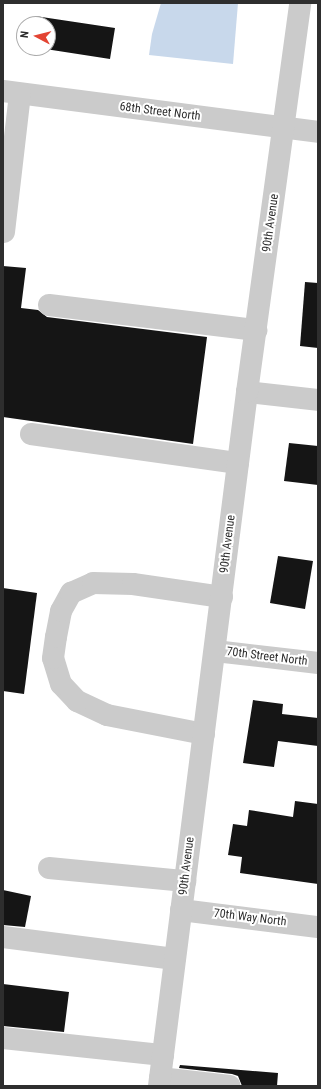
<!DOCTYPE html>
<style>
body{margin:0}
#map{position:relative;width:321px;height:1089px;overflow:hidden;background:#fff;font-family:"Roboto Condensed",sans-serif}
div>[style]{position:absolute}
.water>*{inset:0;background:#c8d8eb}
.building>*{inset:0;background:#151515}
.minor>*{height:22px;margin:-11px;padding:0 11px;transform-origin:11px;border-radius:11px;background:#cbcbcb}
span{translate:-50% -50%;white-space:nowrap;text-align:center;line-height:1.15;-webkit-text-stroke:4px #fff;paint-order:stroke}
.street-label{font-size:12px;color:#2e2e2e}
.frame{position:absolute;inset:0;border:4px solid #2e2e2e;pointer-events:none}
.north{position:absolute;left:16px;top:16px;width:40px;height:40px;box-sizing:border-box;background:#fff;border:1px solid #ababab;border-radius:50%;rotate:277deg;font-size:11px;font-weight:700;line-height:16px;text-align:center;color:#2e2e2e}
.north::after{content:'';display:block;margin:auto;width:14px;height:18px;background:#e34433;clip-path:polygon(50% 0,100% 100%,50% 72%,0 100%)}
</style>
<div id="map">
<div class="water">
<i style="clip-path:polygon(161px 3px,238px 3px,233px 64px,149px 55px,152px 34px)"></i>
</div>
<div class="building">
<i style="clip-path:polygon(35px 16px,115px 28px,110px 59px,39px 48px,48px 48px,48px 24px,34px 24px)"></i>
<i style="clip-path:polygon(3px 266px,26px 268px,21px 308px,38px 310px,47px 317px,207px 337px,193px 444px,3px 417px)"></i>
<i style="clip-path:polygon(305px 282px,318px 283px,318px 348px,300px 346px)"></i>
<i style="clip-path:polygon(289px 443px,318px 446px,318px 485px,284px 481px)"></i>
<i style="clip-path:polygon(278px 556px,313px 561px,305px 609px,270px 603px)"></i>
<i style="clip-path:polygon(3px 588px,37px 593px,24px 694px,3px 691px)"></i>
<i style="clip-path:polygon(253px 700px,283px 704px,282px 714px,318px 718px,318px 746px,278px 741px,274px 767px,243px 763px)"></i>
<i style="clip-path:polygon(295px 801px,318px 804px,318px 884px,240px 873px,242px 857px,228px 855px,233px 824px,247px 826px,249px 810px,293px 817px)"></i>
<i style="clip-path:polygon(3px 890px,31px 896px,25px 927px,3px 925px)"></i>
<i style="clip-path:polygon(3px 984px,69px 992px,64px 1032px,3px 1026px)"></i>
<i style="clip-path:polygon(180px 1065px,278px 1073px,277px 1086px,242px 1086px,238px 1076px,232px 1074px,179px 1068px)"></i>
</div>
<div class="minor">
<i style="left:3px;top:91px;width:318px;rotate:7.4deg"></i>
<i style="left:4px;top:232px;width:139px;rotate:-83.4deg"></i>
<i style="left:49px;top:305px;width:209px;rotate:6.9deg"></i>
<i style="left:247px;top:392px;width:71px;rotate:6.4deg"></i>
<i style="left:31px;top:434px;width:209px;rotate:8deg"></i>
<i style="left:215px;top:651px;width:104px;rotate:6.6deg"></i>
<i style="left:204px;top:734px;width:99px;rotate:-168.9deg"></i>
<i style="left:107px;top:715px;width:33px;rotate:-155deg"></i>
<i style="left:77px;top:701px;width:23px;rotate:-133deg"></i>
<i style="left:61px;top:684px;width:27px;rotate:-107deg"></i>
<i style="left:53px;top:658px;width:21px;rotate:-82deg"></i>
<i style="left:56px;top:637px;width:26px;rotate:-79deg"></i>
<i style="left:61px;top:611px;width:21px;rotate:-61deg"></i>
<i style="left:71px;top:593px;width:24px;rotate:-24deg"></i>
<i style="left:93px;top:583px;width:40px;rotate:1.4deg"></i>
<i style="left:133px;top:584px;width:90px;rotate:8.3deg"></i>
<i style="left:49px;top:868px;width:137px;rotate:5.5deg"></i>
<i style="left:181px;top:910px;width:138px;rotate:7.1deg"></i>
<i style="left:3px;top:937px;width:173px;rotate:7.3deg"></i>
<i style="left:3px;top:1038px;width:161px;rotate:6.1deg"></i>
<i style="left:160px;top:1078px;width:70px;rotate:6.5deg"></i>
<i style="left:159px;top:1086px;width:700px;rotate:-82.77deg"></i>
<i style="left:247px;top:392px;width:393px;rotate:-82.2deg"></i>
</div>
<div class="street-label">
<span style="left:160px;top:112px;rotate:7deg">68th Street North</span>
<span style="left:271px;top:223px;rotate:-82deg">90th Avenue</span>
<span style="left:228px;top:544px;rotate:-83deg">90th Avenue</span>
<span style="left:267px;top:657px;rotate:7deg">70th Street North</span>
<span style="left:187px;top:866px;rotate:-83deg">90th Avenue</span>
<span style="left:250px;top:918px;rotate:7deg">70th Way North</span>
</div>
<div class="frame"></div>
<div class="north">N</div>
</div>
